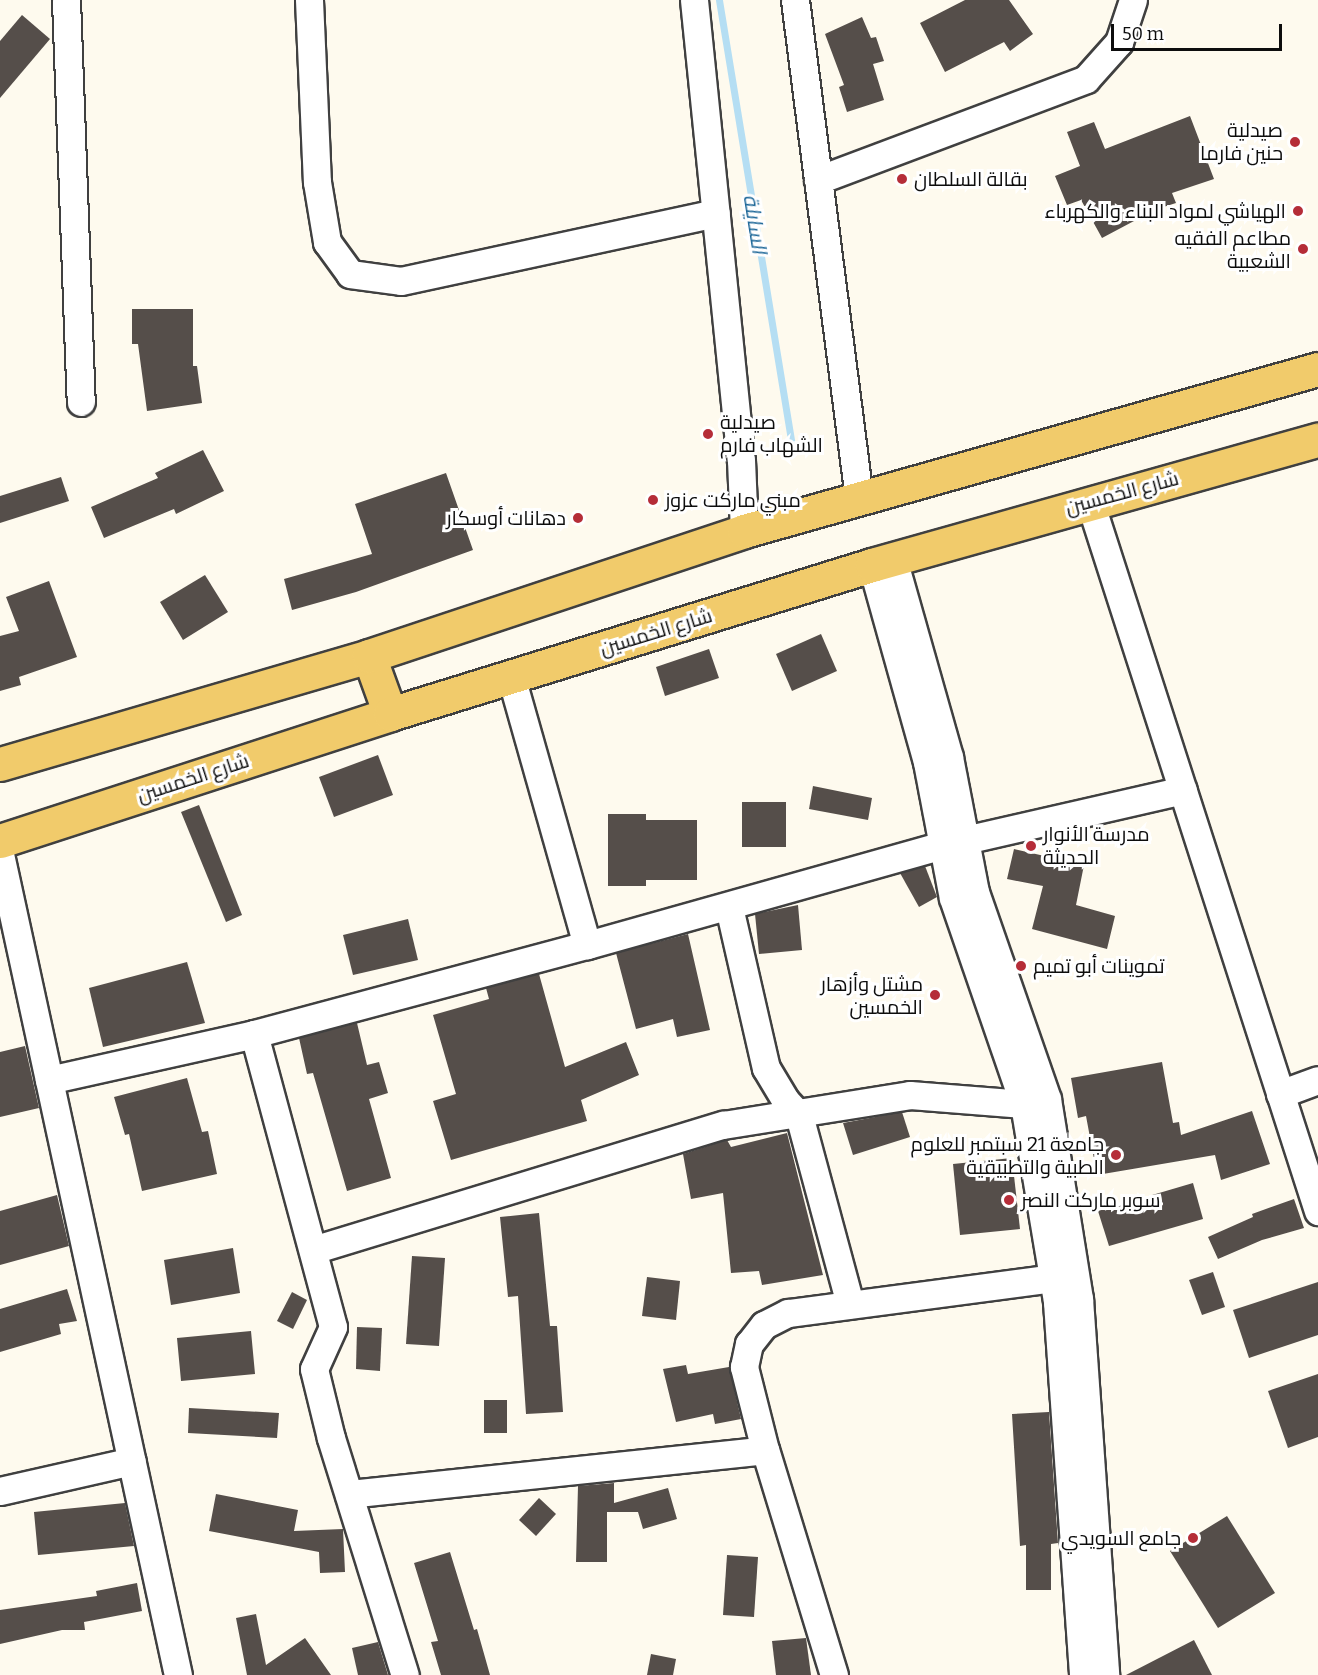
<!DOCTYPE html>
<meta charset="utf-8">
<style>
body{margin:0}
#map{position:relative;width:1318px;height:1675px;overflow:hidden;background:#fefaee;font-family:Bitter,Cairo,serif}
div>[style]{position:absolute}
.stream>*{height:7px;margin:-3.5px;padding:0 3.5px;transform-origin:3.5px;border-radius:3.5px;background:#b5def3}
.building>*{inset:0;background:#554e4a}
.roads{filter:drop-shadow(2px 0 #404040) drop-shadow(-2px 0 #404040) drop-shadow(0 2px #404040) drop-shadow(0 -2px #404040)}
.minor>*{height:27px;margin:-13.5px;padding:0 13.5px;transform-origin:13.5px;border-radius:13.5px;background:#fff}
.major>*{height:33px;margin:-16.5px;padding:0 16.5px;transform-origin:16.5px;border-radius:16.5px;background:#f1cb6b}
.dots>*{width:16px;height:16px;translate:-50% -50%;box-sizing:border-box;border:3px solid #fff;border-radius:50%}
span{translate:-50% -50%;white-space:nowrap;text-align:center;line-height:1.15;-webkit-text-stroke:6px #fff;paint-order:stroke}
.poi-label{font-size:20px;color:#0d0d0d}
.right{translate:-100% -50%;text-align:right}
.left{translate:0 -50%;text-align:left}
.street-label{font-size:20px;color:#0d0d0d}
.water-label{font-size:21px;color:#1d6798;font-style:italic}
.scale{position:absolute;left:1111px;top:24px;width:171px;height:27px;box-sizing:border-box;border:3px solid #0d0d0d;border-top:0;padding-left:8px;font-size:18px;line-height:21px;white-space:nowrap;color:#0d0d0d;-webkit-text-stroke:4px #fff;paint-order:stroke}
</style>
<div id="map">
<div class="stream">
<i style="left:719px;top:0;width:454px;rotate:80.7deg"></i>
</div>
<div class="building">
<i style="clip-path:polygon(965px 0,1009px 0,1033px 34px,1010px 51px,1004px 42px,945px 72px,920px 23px)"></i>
<i style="clip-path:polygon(22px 15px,50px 39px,0 98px,0 41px)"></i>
<i style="clip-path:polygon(862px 17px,871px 38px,876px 37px,884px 61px,873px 64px,884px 100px,847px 112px,839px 87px,844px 85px,825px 34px)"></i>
<i style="clip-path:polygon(1190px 116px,1214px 179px,1172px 193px,1176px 203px,1132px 217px,1134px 221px,1102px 238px,1081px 200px,1067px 205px,1055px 176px,1080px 166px,1067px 132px,1094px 122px,1105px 149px)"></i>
<i style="clip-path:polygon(132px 309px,193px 309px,193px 366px,197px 366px,202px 403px,147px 411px,138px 344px,132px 344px)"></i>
<i style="clip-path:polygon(203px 450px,224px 491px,176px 514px,174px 509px,104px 538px,91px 507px,158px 478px,155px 473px)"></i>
<i style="clip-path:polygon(446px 473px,473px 550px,356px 592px,292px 610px,284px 579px,372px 554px,355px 504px)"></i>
<i style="clip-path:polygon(61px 477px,69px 501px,0 523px,0 496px)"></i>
<i style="clip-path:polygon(205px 575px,228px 612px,183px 640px,160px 602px)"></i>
<i style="clip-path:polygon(49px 581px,77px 657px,19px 677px,21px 685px,0 691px,0 636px,19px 631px,6px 597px)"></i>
<i style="clip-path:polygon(821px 634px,837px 671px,792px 691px,776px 654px)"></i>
<i style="clip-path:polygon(709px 649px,719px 678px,665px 696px,656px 667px)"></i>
<i style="clip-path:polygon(378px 755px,393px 795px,334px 817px,319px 777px)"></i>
<i style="clip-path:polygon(813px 786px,872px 798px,868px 820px,809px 809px)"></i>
<i style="clip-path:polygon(742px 802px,786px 802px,786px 847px,742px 847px)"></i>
<i style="clip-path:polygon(199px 805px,242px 915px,226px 922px,181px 812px)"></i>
<i style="clip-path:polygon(608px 814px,646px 814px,646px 820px,697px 820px,697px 880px,646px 880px,646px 886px,608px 886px)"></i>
<i style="clip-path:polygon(1014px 849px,1084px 865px,1076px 905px,1115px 916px,1107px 949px,1032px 929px,1043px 886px,1007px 879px)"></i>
<i style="clip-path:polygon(925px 866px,937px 897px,919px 907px,900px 873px)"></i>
<i style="clip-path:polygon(798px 905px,802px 950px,759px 954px,755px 914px)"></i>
<i style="clip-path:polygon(408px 919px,418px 960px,353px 975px,343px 935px)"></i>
<i style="clip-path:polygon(688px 934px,710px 1030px,677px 1037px,673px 1019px,636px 1029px,616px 953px)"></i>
<i style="clip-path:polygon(187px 962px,205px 1023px,103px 1047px,89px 988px)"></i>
<i style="clip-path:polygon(539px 974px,565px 1067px,626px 1042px,639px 1075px,581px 1100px,587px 1121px,451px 1160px,433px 1101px,456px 1094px,433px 1015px,489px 999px,486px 988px)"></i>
<i style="clip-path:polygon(357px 1023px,367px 1065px,379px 1062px,388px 1093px,369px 1099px,391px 1178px,347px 1191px,313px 1073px,307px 1074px,299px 1038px)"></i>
<i style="clip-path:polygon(25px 1046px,39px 1108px,0 1117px,0 1052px)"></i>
<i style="clip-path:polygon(1162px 1062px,1173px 1123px,1179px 1122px,1181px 1135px,1252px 1111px,1270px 1164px,1221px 1180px,1215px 1155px,1097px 1175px,1086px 1116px,1078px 1118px,1071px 1078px)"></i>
<i style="clip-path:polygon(187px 1078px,202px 1132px,208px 1131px,217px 1174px,142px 1191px,129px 1134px,125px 1135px,114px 1097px)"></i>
<i style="clip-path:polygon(902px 1112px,910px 1137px,853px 1155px,843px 1123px)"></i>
<i style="clip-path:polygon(787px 1133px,823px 1275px,762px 1285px,759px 1271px,731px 1273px,723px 1193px,691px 1199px,683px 1154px,727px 1140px,731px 1147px)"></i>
<i style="clip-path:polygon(1012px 1158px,1020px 1229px,960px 1235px,953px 1164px)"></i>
<i style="clip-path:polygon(1193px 1183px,1203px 1219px,1109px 1246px,1098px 1211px)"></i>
<i style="clip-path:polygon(57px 1195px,69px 1246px,0 1265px,0 1211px)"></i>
<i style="clip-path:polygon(1294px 1199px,1304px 1228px,1262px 1240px,1218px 1259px,1208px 1237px,1253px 1217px,1252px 1214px)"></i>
<i style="clip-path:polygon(539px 1213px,550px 1326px,557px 1326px,563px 1412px,526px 1414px,518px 1296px,508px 1297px,500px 1217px)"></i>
<i style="clip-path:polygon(233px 1248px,240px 1293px,171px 1305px,164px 1260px)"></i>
<i style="clip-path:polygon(412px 1256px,445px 1258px,439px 1346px,406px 1344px)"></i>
<i style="clip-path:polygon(1213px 1272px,1225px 1307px,1202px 1315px,1189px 1280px)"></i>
<i style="clip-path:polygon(647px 1277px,680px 1281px,676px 1320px,642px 1316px)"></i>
<i style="clip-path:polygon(1318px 1282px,1318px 1335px,1249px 1358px,1233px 1310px)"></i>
<i style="clip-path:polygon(67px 1289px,77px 1321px,59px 1324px,61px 1334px,0 1352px,0 1309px)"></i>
<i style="clip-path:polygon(292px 1292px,307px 1300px,293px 1329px,277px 1321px)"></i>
<i style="clip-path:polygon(357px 1327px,382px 1328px,380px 1371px,356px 1369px)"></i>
<i style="clip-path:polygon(251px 1331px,255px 1374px,181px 1381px,177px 1338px)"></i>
<i style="clip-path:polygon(686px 1365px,688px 1374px,729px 1367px,741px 1419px,715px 1424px,713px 1414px,676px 1422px,663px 1369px)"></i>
<i style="clip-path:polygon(1318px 1374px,1318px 1437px,1288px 1448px,1268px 1391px)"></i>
<i style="clip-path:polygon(484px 1400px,507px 1400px,507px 1433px,484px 1433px)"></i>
<i style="clip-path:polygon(189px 1408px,279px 1413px,277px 1438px,188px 1433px)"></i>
<i style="clip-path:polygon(1049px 1412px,1058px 1543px,1051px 1544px,1051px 1590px,1026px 1590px,1026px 1545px,1020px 1546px,1012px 1414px)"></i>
<i style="clip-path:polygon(614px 1483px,614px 1503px,668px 1488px,677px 1519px,643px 1529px,638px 1512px,607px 1512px,607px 1562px,576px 1562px,578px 1486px)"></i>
<i style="clip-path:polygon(216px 1494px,298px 1510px,294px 1531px,343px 1529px,345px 1572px,320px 1573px,319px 1552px,209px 1531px)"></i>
<i style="clip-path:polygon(539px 1498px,556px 1514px,536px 1536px,519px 1520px)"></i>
<i style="clip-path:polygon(125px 1503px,134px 1546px,38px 1555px,34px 1512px)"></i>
<i style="clip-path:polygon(1227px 1516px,1275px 1593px,1218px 1628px,1170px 1551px)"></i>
<i style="clip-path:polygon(450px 1552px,474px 1630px,477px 1629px,490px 1675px,441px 1675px,431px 1642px,438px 1641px,414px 1563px)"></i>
<i style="clip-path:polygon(727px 1555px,758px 1557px,754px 1617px,723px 1615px)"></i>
<i style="clip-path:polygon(137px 1583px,142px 1611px,84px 1622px,85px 1630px,62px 1630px,0 1644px,0 1610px,97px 1596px,96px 1591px)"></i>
<i style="clip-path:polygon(256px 1614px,266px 1665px,305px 1638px,331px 1675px,247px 1675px,236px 1618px)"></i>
<i style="clip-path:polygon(806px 1638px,811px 1675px,776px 1675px,772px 1641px)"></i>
<i style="clip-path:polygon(1194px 1640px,1212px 1675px,1126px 1675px)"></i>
<i style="clip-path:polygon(378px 1642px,388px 1675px,358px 1675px,352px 1648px)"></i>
<i style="clip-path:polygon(651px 1654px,676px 1659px,673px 1675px,647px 1675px)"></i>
</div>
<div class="roads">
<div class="minor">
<i style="left:66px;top:0;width:402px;rotate:87.9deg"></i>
<i style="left:309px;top:0;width:182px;rotate:87.5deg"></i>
<i style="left:317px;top:182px;width:61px;rotate:80.5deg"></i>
<i style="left:327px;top:242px;width:39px;rotate:54deg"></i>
<i style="left:350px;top:274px;width:51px;rotate:7.8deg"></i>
<i style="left:401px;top:281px;width:322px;rotate:-12.2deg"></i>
<i style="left:694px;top:0;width:462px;rotate:84.2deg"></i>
<i style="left:741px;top:460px;width:71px;rotate:87.6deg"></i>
<i style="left:795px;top:0;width:502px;rotate:82.68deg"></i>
<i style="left:818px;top:180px;width:286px;rotate:-20.6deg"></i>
<i style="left:1086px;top:79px;width:50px;rotate:-48.3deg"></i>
<i style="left:1119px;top:42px;width:44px;rotate:-71.6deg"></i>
<i style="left:1090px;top:502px;width:745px;rotate:72.17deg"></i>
<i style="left:893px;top:559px;width:206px;rotate:74.2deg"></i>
<i style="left:949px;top:757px;width:137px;rotate:79.1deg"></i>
<i style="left:975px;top:892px;width:219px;rotate:70.8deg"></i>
<i style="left:1047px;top:1099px;width:203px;rotate:80.9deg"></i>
<i style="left:1079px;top:1299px;width:377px;rotate:86deg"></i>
<i style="left:872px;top:565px;width:205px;rotate:74.4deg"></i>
<i style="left:927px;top:762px;width:138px;rotate:79.2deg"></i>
<i style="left:953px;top:898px;width:218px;rotate:71deg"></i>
<i style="left:1024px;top:1104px;width:201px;rotate:80.5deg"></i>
<i style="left:1057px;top:1302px;width:374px;rotate:86deg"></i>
<i style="left:0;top:854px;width:840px;rotate:77.77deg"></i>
<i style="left:729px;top:907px;width:165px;rotate:77.1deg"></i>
<i style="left:766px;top:1068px;width:37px;rotate:59deg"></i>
<i style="left:785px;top:1100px;width:21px;rotate:47deg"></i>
<i style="left:799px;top:1115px;width:196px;rotate:74.9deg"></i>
<i style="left:587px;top:945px;width:370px;rotate:-15.7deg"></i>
<i style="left:943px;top:845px;width:246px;rotate:-12.9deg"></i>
<i style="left:254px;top:1034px;width:345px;rotate:-15deg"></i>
<i style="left:587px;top:945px;width:279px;rotate:-105.8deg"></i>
<i style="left:49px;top:1080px;width:210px;rotate:-12.6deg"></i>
<i style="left:254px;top:1034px;width:303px;rotate:74.9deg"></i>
<i style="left:333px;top:1327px;width:46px;rotate:114.3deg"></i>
<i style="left:314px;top:1369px;width:71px;rotate:76.2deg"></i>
<i style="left:331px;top:1438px;width:248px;rotate:72.7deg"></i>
<i style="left:1280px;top:1094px;width:40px;rotate:-20.2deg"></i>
<i style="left:313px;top:1250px;width:429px;rotate:-17deg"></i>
<i style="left:723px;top:1125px;width:189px;rotate:-9.1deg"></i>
<i style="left:910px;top:1095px;width:114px;rotate:4.5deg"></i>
<i style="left:0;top:1491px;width:135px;rotate:-12.8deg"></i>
<i style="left:349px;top:1494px;width:418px;rotate:-6deg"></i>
<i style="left:834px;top:1675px;width:235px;rotate:-107deg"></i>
<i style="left:765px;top:1450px;width:86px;rotate:-104.2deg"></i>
<i style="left:744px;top:1367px;width:24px;rotate:-78deg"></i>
<i style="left:749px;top:1344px;width:24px;rotate:-52deg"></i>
<i style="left:764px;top:1325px;width:27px;rotate:-27deg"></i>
<i style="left:788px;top:1313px;width:267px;rotate:-7.5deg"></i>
</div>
<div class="major">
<i style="left:369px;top:656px;width:62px;rotate:70.1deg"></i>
<i style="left:0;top:764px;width:384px;rotate:-16.3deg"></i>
<i style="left:369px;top:656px;width:395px;rotate:-18.4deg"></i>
<i style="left:744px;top:531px;width:596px;rotate:-15.76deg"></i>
<i style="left:0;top:841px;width:410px;rotate:-18deg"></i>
<i style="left:390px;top:714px;width:505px;rotate:-17.18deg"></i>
<i style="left:872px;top:565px;width:463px;rotate:-15.7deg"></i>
</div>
</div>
<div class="dots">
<i style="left:1295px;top:142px;background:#b52d38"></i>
<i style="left:902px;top:179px;background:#b52d38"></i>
<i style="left:1298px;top:211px;background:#b52d38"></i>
<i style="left:1303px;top:249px;background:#b52d38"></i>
<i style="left:708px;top:434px;background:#b52d38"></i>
<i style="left:653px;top:500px;background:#b52d38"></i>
<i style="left:578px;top:518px;background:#b52d38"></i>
<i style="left:1031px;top:846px;background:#b52d38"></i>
<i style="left:1021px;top:966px;background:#b52d38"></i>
<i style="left:935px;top:995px;background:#b52d38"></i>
<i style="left:1116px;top:1155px;background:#b52d38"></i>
<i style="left:1009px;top:1200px;background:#b52d38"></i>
<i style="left:1193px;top:1538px;background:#b52d38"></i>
</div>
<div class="poi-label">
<span class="right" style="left:1283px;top:142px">صيدلية<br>حنين فارما</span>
<span class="left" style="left:914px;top:179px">بقالة السلطان</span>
<span class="right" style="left:1286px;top:211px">الهياشي لمواد البناء والكهرباء</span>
<span class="right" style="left:1291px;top:250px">مطاعم الفقيه<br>الشعبية</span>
<span class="left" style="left:720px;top:434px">صيدلية<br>الشهاب فارم</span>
<span class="left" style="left:665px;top:500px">مبني ماركت عزوز</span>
<span class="right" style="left:566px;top:518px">دهانات أوسكار</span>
<span class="left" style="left:1043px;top:846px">مدرسة الأنوار<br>الحديثة</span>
<span class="left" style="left:1033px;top:966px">تموينات أبو تميم</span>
<span class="right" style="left:923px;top:996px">مشتل وأزهار<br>الخمسين</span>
<span class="right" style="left:1104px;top:1156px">جامعة 21 سبتمبر للعلوم<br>الطبية والتطبيقية</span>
<span class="left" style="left:1021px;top:1200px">سوبر ماركت النصر</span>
<span class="right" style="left:1181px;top:1538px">جامع السويدي</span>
</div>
<div class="street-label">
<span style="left:1122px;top:493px;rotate:-15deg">شارع الخمسين</span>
<span style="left:656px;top:632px;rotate:-17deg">شارع الخمسين</span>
<span style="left:193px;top:778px;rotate:-18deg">شارع الخمسين</span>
</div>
<div class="water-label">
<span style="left:755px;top:224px;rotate:81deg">السايلة</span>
</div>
<div class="scale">50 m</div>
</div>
